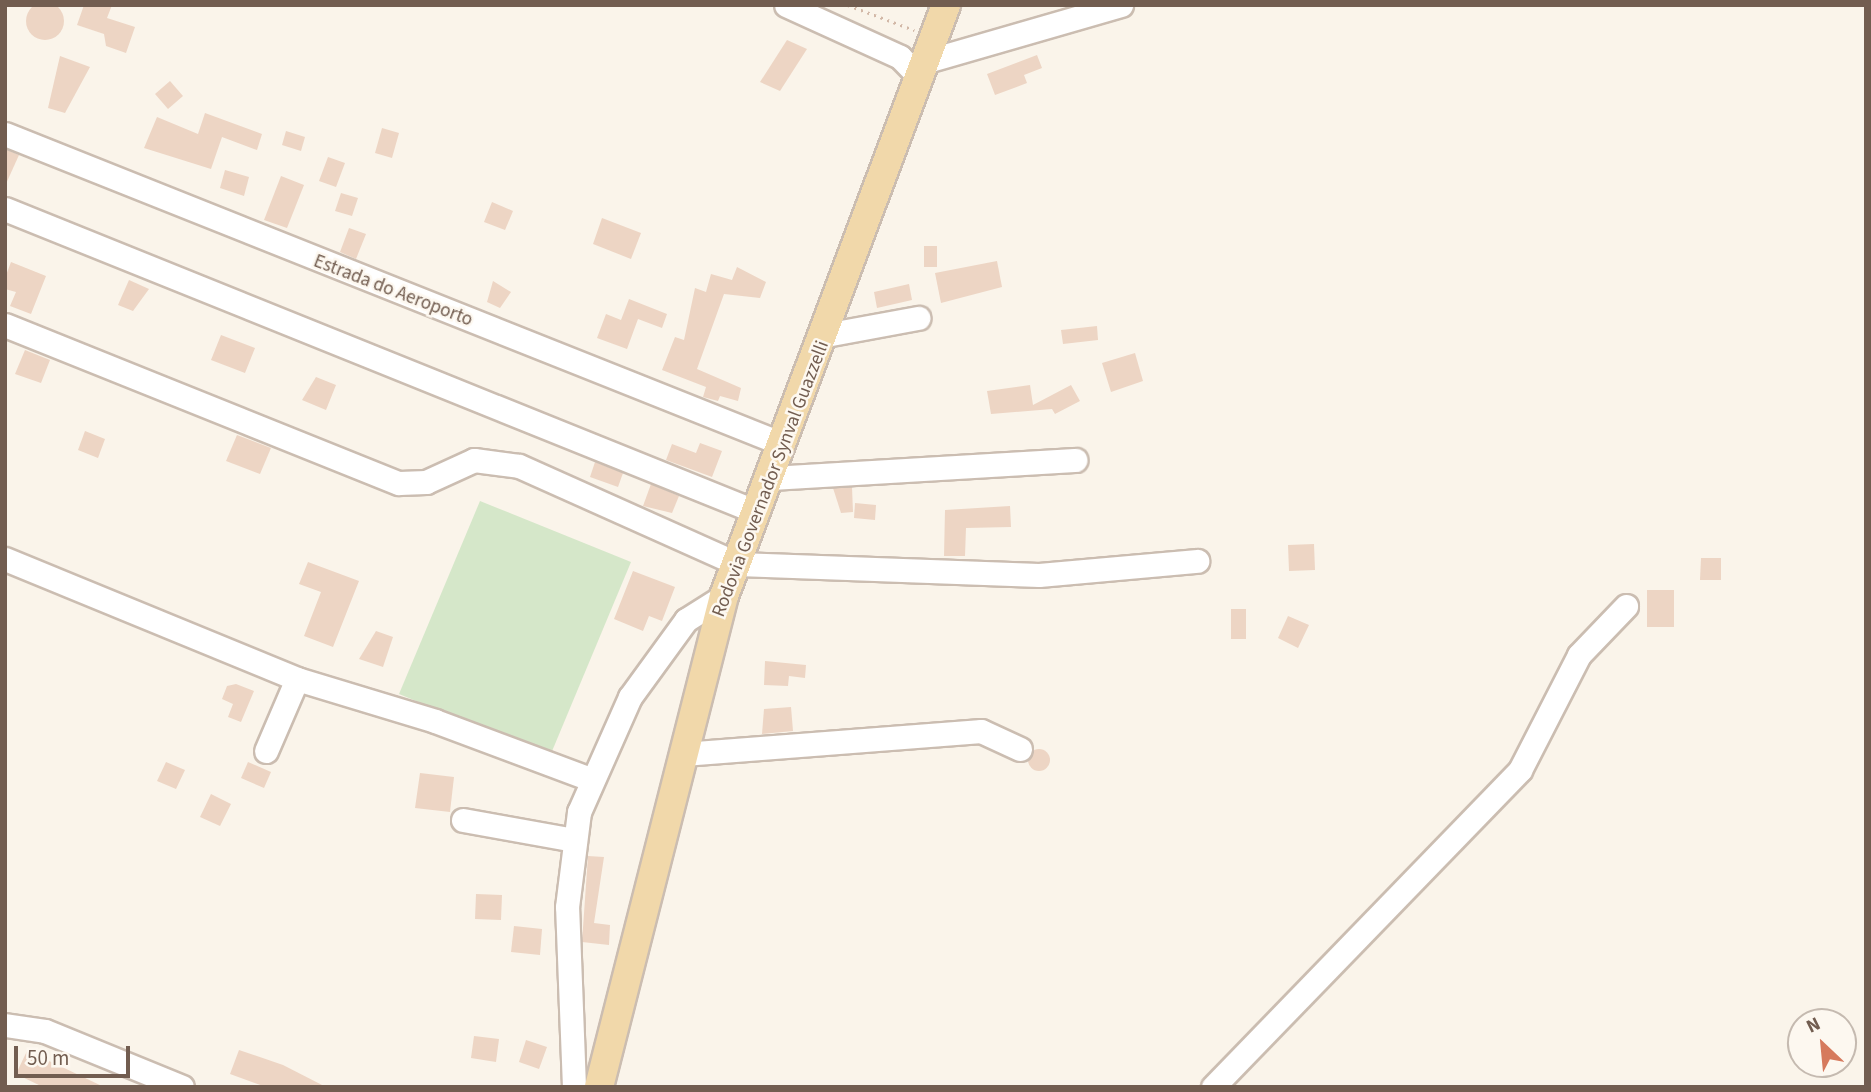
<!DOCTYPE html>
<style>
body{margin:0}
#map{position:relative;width:1871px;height:1092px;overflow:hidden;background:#faf4ea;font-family:"Source Sans 3",sans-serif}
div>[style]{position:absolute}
.green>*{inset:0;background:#d5e7c9}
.building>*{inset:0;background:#edd5c4}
.round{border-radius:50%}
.path>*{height:2.5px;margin-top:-1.25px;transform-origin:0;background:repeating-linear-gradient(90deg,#d2b8a7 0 2px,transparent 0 7px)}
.roads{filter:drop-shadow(2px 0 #cbbdb1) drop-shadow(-2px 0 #cbbdb1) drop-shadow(0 2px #cbbdb1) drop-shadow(0 -2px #cbbdb1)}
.minor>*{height:23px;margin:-11.5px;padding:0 11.5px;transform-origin:11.5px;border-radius:11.5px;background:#fff}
.major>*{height:28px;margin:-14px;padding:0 14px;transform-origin:14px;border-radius:14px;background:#f1d8aa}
span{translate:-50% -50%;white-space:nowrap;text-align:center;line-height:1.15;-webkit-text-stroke:5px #fdf8f0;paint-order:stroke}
.street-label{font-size:19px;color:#725d50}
.frame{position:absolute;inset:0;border:7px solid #725d50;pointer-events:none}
.north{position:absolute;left:1787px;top:1008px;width:70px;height:70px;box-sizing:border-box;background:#fdf8f0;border:2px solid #c5bab0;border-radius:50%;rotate:334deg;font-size:19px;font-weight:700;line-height:28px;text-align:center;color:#725d50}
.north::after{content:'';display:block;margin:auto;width:24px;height:32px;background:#d67a5d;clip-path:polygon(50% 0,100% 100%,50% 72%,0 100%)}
.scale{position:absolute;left:14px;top:1046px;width:116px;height:32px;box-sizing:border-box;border:4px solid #725d50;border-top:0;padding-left:9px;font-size:21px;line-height:24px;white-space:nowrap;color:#725d50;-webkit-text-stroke:5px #fdf8f0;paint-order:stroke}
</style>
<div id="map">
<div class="green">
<i style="clip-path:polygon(480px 501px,631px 562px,550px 756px,399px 694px)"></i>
</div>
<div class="building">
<i class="round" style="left:26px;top:2px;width:38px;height:38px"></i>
<i style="clip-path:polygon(84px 5px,112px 5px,107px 18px,135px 27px,126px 53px,106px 46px,104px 34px,77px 25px)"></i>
<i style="clip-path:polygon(787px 40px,807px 49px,780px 91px,760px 82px)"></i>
<i style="clip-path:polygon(1037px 55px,1042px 68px,1024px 75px,1027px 83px,995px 95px,987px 74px)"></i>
<i style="clip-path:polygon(60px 56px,90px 67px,65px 113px,48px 108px)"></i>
<i style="clip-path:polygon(170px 81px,183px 96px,168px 109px,155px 94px)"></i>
<i style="clip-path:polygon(205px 113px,262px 134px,257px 150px,222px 137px,211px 169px,144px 148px,157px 117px,198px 134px)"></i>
<i style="clip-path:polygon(382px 128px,399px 133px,392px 158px,375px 153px)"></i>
<i style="clip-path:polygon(286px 131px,305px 137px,301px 151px,282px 145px)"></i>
<i style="clip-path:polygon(5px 149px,19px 155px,5px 186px)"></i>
<i style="clip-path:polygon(328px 157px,345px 163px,336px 187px,319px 181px)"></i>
<i style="clip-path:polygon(225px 170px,249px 177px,244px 196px,220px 188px)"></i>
<i style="clip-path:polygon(281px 176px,304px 185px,287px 228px,264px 220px)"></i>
<i style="clip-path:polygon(341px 193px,358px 198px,352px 216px,335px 211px)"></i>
<i style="clip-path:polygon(492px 202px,513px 211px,505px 230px,484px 222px)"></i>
<i style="clip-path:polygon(602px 218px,641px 233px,631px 259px,593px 244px)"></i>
<i style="clip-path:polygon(349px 228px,366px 234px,356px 259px,340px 252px)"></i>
<i style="clip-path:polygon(924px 246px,937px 246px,937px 267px,924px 267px)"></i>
<i style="clip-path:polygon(997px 261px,1002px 287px,941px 303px,935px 273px)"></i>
<i style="clip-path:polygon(11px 262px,46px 276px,31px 314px,10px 306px,16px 292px,5px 289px,5px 278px)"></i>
<i style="clip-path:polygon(737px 267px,766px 282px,760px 298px,724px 294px,697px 369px,741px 388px,738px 401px,720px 396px,718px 401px,703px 397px,706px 387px,662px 370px,675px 337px,684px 340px,695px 288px,706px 292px,711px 274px,732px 280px)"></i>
<i style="clip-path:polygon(129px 280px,149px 289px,133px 311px,118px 305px)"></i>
<i style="clip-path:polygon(493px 281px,511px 292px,500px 308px,487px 302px)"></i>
<i style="clip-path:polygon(909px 284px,912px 300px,877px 308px,874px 292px)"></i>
<i style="clip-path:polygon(629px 299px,667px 314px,662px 328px,638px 319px,627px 349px,597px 338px,606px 314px,621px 320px)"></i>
<i style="clip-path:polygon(1097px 326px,1098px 340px,1063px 344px,1061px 330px)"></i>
<i style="clip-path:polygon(221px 335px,255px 348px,245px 373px,211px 360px)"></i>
<i style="clip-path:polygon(25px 350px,50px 360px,41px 383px,15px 374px)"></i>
<i style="clip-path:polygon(1135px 353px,1143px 381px,1111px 392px,1102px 363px)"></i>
<i style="clip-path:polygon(316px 377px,336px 385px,326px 410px,302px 400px)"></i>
<i style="clip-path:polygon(1030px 385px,1033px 405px,1071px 385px,1080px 401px,1055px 414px,1052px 409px,991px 414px,987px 391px)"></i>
<i style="clip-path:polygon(85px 431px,105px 439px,98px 458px,78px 450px)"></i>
<i style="clip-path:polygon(237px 435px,271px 448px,260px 474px,226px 461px)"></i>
<i style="clip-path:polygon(700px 443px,722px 451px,712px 477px,666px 460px,672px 444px,696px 453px)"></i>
<i style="clip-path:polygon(595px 462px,623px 473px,618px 487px,590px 477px)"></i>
<i style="clip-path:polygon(651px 484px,679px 496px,672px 513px,643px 506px)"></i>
<i style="clip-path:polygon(852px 487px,853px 512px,841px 513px,833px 488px)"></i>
<i style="clip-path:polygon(855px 503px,876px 505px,875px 520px,854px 518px)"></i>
<i style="clip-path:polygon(1010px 506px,1011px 527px,966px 528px,965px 556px,944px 556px,945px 510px)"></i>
<i style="clip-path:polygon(1314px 544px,1315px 570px,1289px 571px,1288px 545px)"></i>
<i style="clip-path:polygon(1701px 558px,1721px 558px,1721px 580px,1700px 580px)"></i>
<i style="clip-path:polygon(308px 562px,359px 581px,333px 647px,304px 636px,321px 592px,299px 584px)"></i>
<i style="clip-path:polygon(633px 571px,675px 587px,662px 621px,649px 616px,643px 631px,614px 619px)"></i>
<i style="clip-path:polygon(1647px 590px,1674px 590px,1674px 627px,1647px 627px)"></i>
<i style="clip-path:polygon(1231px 609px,1246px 609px,1246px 639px,1231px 639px)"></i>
<i style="clip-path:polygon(1288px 616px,1309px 625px,1298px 648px,1278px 638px)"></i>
<i style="clip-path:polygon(376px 631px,393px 637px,383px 667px,359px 659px)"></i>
<i style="clip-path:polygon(765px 661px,806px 665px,805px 678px,789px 676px,788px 686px,764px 685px)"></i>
<i style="clip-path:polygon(236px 684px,254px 691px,241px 722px,228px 717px,233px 704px,222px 699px,227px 686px)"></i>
<i style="clip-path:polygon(791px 707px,793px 731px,762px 734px,764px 709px)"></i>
<i class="round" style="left:1028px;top:749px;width:22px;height:22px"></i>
<i style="clip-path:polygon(166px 762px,185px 770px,176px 789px,157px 781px)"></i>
<i style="clip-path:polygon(248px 762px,271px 772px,264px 788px,241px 778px)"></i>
<i style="clip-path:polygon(420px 773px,454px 777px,450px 812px,415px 808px)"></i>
<i style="clip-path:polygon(211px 794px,231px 804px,220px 826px,200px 817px)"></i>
<i style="clip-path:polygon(588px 856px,604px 857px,594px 923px,610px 925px,609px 945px,582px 942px)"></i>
<i style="clip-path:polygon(476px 894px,502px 895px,501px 920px,475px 919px)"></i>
<i style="clip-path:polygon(514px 926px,542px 929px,540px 955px,511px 952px)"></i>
<i style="clip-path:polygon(474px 1036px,499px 1039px,496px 1062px,471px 1058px)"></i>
<i style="clip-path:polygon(526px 1040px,547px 1047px,539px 1069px,519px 1062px)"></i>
<i style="clip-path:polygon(239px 1050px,283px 1065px,326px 1087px,266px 1087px,230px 1074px)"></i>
<i style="clip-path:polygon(27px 1051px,60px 1066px,104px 1087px,43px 1087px,16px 1074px)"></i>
</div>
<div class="path">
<i style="left:848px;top:5px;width:71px;rotate:20.7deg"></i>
</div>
<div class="roads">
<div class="minor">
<i style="left:786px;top:5px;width:125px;rotate:24.5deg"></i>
<i style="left:900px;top:57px;width:29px;rotate:46deg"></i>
<i style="left:927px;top:61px;width:202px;rotate:-16.1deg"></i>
<i style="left:5px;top:134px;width:837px;rotate:21.73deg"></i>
<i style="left:5px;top:209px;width:811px;rotate:21.95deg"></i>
<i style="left:5px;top:325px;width:424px;rotate:21.9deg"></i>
<i style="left:399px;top:483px;width:27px;rotate:-2deg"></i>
<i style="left:426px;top:482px;width:53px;rotate:-24.6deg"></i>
<i style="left:474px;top:460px;width:45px;rotate:7.6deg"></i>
<i style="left:519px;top:466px;width:240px;rotate:24.1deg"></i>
<i style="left:738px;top:564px;width:301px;rotate:2.1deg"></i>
<i style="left:1039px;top:575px;width:159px;rotate:-5.1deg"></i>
<i style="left:825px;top:335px;width:95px;rotate:-10.4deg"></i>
<i style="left:770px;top:478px;width:306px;rotate:-3.4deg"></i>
<i style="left:5px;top:559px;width:316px;rotate:22.3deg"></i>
<i style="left:297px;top:679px;width:144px;rotate:16.9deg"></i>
<i style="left:435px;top:721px;width:165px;rotate:20.5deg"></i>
<i style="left:266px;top:751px;width:78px;rotate:-66.7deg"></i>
<i style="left:683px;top:754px;width:299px;rotate:-4.4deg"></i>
<i style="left:981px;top:731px;width:43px;rotate:24.8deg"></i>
<i style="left:463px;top:820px;width:113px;rotate:10.2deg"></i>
<i style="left:5px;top:1025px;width:40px;rotate:8.5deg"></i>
<i style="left:45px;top:1031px;width:148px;rotate:22.2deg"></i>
<i style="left:574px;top:1087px;width:180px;rotate:-92.2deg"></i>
<i style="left:567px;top:907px;width:96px;rotate:-82.8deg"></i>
<i style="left:579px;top:812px;width:126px;rotate:-66.1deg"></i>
<i style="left:630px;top:697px;width:95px;rotate:-54deg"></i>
<i style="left:686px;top:620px;width:45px;rotate:-32.3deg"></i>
<i style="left:1213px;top:1087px;width:441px;rotate:-45.9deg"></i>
<i style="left:1520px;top:770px;width:129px;rotate:-62.8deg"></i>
<i style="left:1579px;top:655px;width:68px;rotate:-46.2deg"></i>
</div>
<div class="major">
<i style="left:599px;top:1087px;width:507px;rotate:-75.72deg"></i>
<i style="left:724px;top:596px;width:631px;rotate:-69.41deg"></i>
</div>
</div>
<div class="street-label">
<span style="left:393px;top:291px;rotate:21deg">Estrada do Aeroporto</span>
<span style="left:771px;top:479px;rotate:-69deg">Rodovia Governador Synval Guazzelli</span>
</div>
<div class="frame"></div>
<div class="north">N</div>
<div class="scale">50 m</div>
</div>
